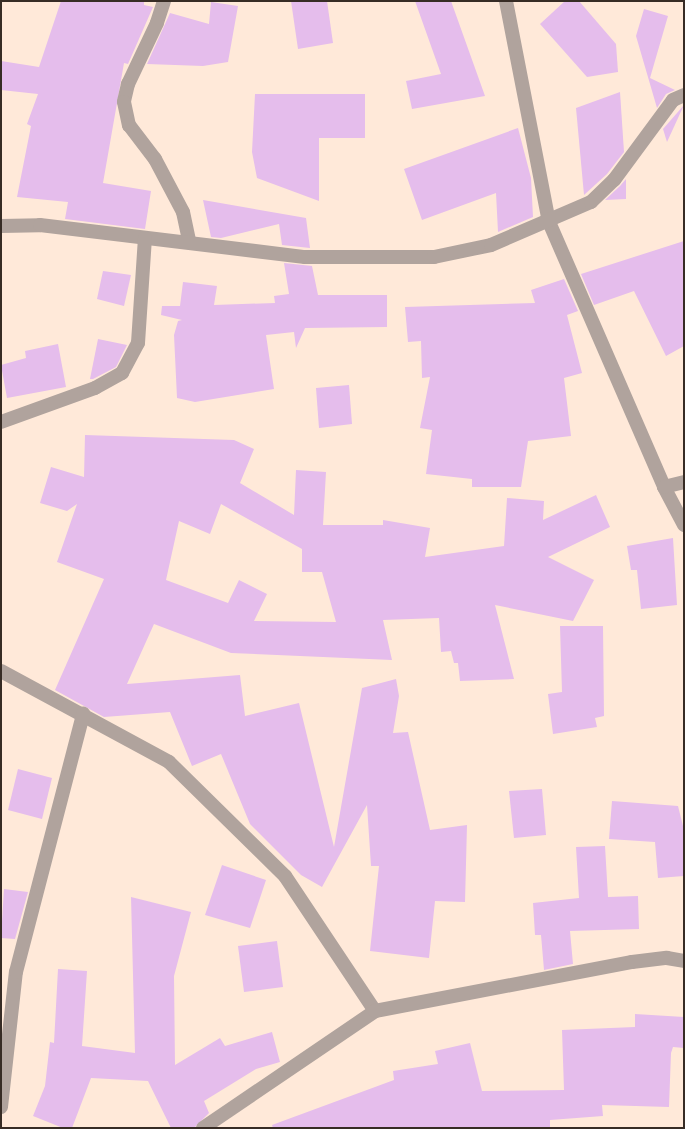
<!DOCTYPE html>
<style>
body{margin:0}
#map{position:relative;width:685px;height:1129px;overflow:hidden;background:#ffe9d9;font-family:"Roboto Condensed",sans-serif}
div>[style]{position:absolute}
.building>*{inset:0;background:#e5bdec}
.minor>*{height:14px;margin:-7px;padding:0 7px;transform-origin:7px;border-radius:7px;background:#b0a39d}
span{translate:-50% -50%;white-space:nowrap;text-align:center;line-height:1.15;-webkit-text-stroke:4px #fff9f5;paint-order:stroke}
.frame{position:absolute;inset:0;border:2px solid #372c25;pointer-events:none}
</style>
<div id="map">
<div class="building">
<i style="clip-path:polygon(61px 1px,144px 1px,144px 5px,153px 7px,128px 64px,124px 63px,103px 183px,151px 191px,145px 229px,65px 219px,68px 202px,17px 197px,31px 126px,27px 124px,38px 94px,1px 90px,1px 61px,39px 67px)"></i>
<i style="clip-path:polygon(291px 1px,327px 1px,333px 43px,298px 49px)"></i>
<i style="clip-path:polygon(415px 1px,451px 1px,485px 96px,412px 109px,406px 81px,441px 74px)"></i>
<i style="clip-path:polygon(565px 1px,579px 1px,616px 44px,618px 72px,587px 77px,540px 24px)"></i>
<i style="clip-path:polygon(211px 2px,238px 6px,228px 62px,203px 66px,147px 64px,170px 13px,209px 24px)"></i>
<i style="clip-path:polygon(644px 9px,668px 16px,650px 78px,675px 90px,666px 94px,657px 108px,636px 36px)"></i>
<i style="clip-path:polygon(620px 92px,624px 152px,607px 174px,584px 195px,576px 108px)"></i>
<i style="clip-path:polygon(255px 94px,365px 94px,365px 138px,319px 138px,319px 201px,257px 178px,252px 152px)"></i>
<i style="clip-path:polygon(684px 105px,667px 142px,663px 129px)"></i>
<i style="clip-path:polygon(518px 128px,531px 178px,533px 217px,498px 232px,496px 193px,422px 220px,404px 169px)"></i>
<i style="clip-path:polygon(626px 179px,626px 199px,605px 200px,620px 186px)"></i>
<i style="clip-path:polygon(203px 200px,306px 218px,310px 248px,282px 245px,279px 224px,221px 238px,211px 237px)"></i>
<i style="clip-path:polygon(684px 241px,684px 346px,666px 356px,634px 291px,594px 305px,581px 274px)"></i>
<i style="clip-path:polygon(284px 263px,312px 266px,318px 295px,387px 295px,387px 327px,305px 328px,296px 348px,294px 332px,266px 335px,274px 389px,195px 402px,177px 398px,174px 335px,178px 321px,182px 320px,161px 315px,162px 306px,180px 306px,183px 282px,217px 286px,214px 305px,275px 303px,274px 296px,289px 294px)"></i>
<i style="clip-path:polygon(103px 271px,131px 275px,124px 306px,97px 299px)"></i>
<i style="clip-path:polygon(564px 279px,578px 311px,567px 315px,582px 373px,564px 378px,571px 436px,528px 441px,521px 487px,472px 487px,472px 479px,426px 474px,432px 430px,420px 428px,430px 377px,422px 378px,421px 341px,408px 342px,405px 307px,535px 303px,531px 290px)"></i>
<i style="clip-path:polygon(98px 339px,127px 345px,116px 367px,93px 379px,90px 379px)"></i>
<i style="clip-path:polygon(58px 344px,66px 387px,7px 398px,1px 365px,26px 358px,25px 351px)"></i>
<i style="clip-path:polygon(349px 385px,352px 424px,319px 428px,316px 388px)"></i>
<i style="clip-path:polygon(evenodd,85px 435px,234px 440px,254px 449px,240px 483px,294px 515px,296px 470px,326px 472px,323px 525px,383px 525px,383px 520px,430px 528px,425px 557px,504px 546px,507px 498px,544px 501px,543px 520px,596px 495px,610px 527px,548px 557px,594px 580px,573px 621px,495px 605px,514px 679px,460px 681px,458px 663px,454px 663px,451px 651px,441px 652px,439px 618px,383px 620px,392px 660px,231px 653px,154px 624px,127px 684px,240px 675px,245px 716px,299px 703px,334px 847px,362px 688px,396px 679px,399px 696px,393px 733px,408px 732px,430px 830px,467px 825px,465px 902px,435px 901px,429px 958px,370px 951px,379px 866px,371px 866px,367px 805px,322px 887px,301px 875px,250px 824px,221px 754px,192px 766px,170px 712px,104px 717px,55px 690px,104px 579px,57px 562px,77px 504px,67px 511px,40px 503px,51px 467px,84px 477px,85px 435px,221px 504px,302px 549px,302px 572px,322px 572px,336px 622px,254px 621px,267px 594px,239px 580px,228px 603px,166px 580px,179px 521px,210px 534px,221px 504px)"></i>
<i style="clip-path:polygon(673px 538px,677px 605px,641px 609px,637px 570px,631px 570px,627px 546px)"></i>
<i style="clip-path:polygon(560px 626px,603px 626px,604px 716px,595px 718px,597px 727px,553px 734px,548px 694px,562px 692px)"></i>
<i style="clip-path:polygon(18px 769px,52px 778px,42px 819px,8px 810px)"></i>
<i style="clip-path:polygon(542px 789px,546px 835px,514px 838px,509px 791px)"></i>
<i style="clip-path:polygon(612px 801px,678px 806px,684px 830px,684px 876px,658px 878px,655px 842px,609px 839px)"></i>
<i style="clip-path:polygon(605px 846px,608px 897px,638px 896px,639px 929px,570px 931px,573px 964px,544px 970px,541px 935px,535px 935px,533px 903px,579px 898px,576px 847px)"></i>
<i style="clip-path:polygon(222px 865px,266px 880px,250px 928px,205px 915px)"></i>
<i style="clip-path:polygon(4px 889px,28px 892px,15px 939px,1px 938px)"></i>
<i style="clip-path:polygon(131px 897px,191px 912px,174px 976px,175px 1065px,220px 1038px,225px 1046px,272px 1032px,280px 1062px,256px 1069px,204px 1101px,209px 1113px,194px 1128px,171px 1128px,148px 1081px,91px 1078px,72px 1128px,63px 1128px,33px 1116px,45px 1086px,50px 1042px,54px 1043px,58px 969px,87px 971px,82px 1046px,135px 1053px)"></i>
<i style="clip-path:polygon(277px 941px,283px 987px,244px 992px,238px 946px)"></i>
<i style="clip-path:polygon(635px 1014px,684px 1017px,684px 1048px,673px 1047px,671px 1053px,669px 1107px,602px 1105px,603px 1116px,550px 1120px,550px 1127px,273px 1128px,272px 1125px,394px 1080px,393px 1071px,438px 1064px,435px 1051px,470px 1043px,482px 1091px,564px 1090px,562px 1030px,635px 1027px)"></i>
</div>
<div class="minor">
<i style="left:164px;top:1px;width:23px;rotate:108deg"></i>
<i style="left:157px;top:23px;width:68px;rotate:115.4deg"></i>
<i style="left:128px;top:84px;width:18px;rotate:103deg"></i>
<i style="left:124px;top:102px;width:24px;rotate:78deg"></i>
<i style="left:129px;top:125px;width:43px;rotate:52.6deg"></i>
<i style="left:155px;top:159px;width:60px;rotate:62.2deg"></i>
<i style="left:183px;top:212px;width:30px;rotate:78deg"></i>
<i style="left:506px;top:1px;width:225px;rotate:79deg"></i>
<i style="left:549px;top:222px;width:289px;rotate:66.5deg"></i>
<i style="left:664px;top:487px;width:43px;rotate:62.2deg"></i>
<i style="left:1px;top:226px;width:39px;rotate:-1deg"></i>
<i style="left:40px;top:225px;width:267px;rotate:6.9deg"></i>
<i style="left:305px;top:257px;width:129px"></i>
<i style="left:434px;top:257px;width:58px;rotate:-11.9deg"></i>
<i style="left:491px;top:245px;width:109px;rotate:-23.3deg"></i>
<i style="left:591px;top:202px;width:32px;rotate:-44deg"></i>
<i style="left:614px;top:180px;width:99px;rotate:-53.6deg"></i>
<i style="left:673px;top:100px;width:12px;rotate:-24deg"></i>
<i style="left:1px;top:422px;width:100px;rotate:-19.9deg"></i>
<i style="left:95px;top:388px;width:31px;rotate:-29deg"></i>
<i style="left:122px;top:373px;width:34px;rotate:-62deg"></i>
<i style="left:138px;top:343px;width:105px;rotate:-86.2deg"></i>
<i style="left:664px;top:487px;width:21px;rotate:-14deg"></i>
<i style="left:1px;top:671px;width:191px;rotate:28.4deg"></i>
<i style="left:169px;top:762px;width:163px;rotate:44.5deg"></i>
<i style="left:285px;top:876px;width:162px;rotate:56.3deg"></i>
<i style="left:1px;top:1107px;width:136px;rotate:-83.7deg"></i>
<i style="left:16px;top:972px;width:267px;rotate:-75.4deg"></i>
<i style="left:203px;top:1128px;width:208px;rotate:-34.2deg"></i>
<i style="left:375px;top:1011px;width:262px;rotate:-10.8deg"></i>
<i style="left:632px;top:962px;width:35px;rotate:-7deg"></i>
<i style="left:667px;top:958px;width:17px;rotate:10deg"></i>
</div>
<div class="frame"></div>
</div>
